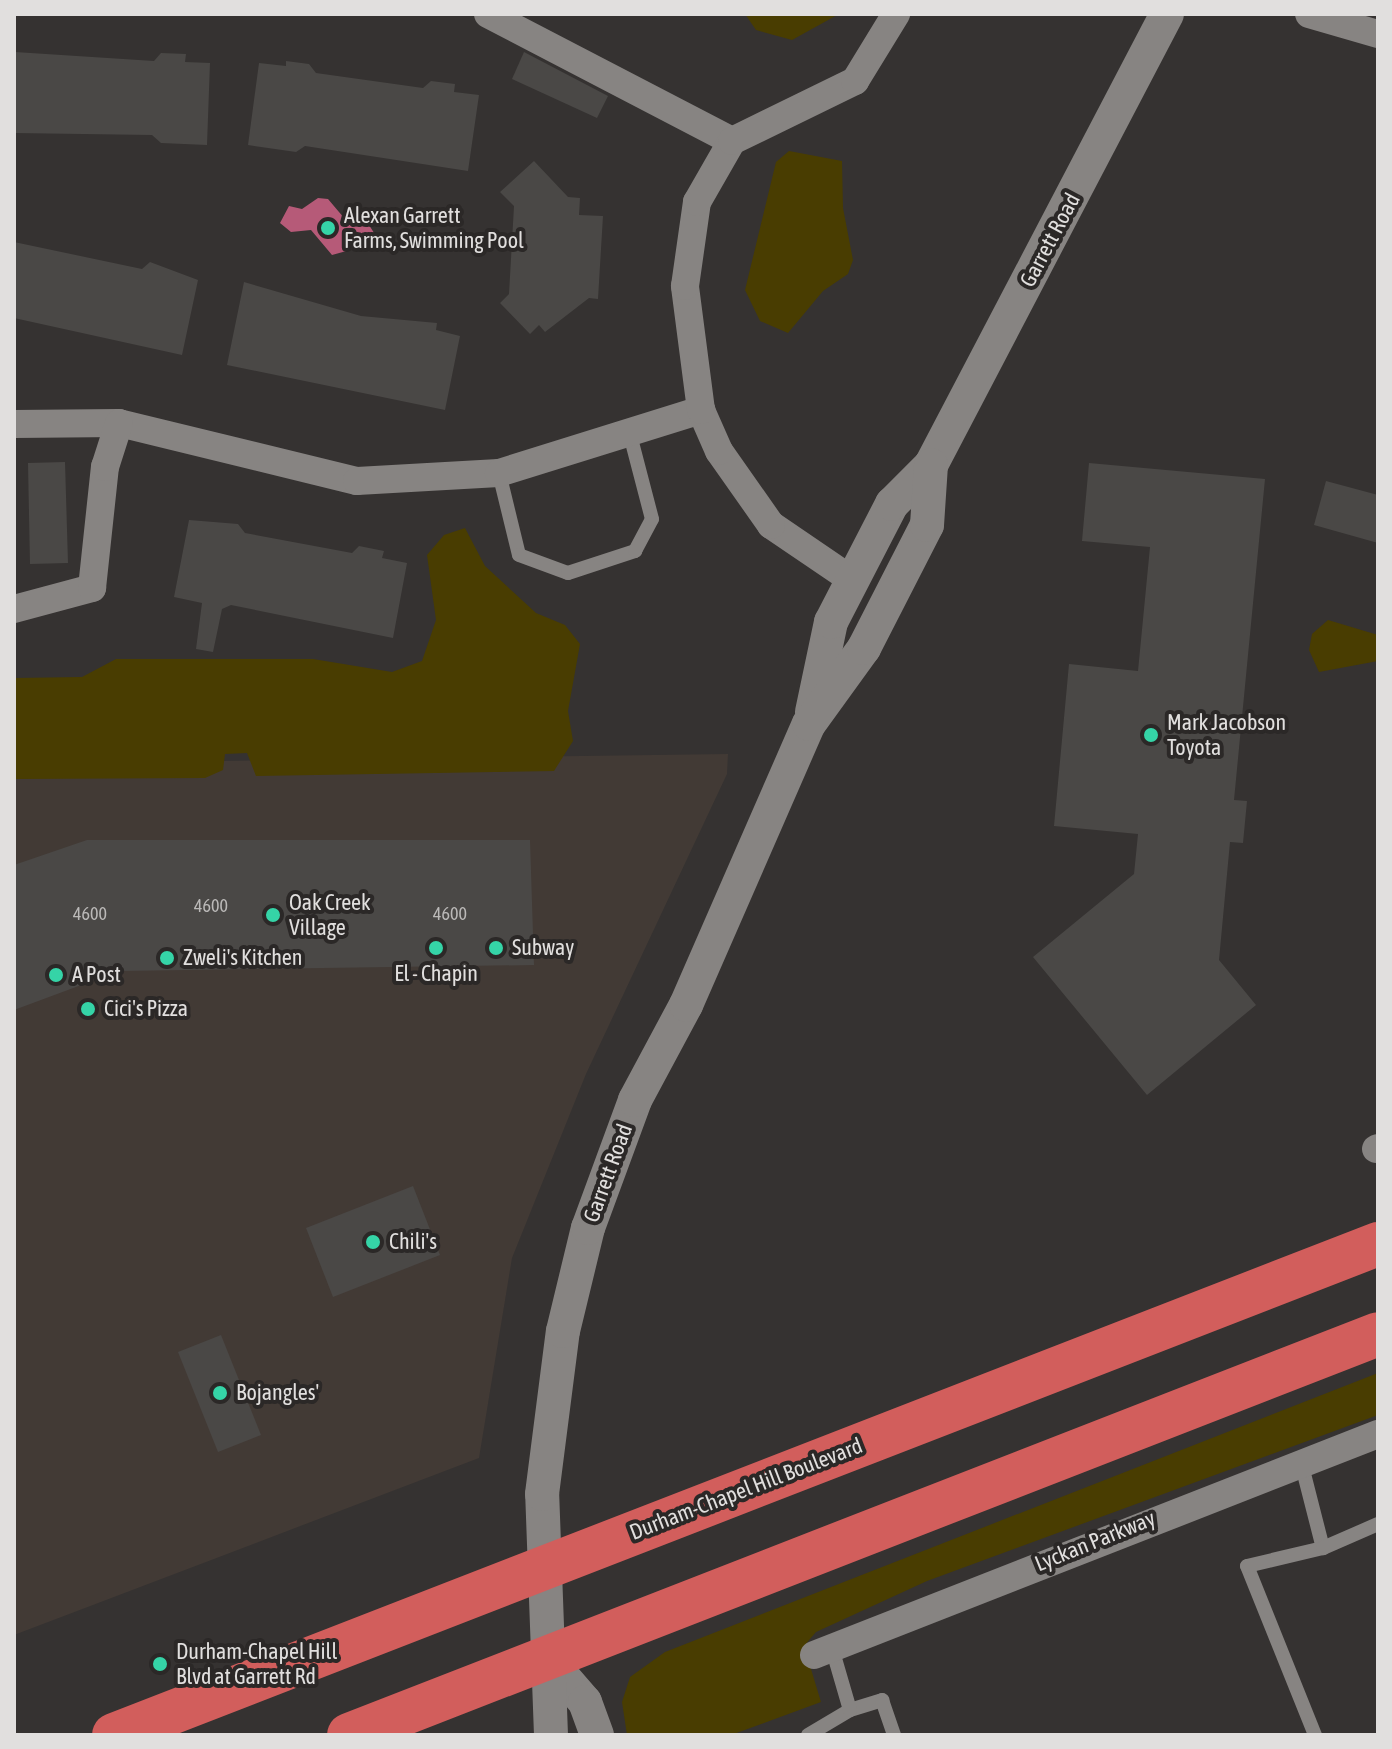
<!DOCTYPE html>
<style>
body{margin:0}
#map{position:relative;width:1392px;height:1749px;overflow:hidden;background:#353231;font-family:"Asap Condensed",sans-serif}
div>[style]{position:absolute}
.built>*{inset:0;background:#423a35}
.green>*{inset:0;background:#493d01}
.water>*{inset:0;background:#b65a78}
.building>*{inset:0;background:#4a4846}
.service>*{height:14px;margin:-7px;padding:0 7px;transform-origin:7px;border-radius:7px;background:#878482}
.minor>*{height:28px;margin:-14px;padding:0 14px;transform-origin:14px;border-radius:14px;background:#878482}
.tertiary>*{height:34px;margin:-17px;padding:0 17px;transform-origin:17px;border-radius:17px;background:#878482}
.trunk>*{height:44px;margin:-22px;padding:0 22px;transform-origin:22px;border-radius:22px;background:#d25e5c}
.dots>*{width:22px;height:22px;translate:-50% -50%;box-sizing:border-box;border:4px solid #2b2827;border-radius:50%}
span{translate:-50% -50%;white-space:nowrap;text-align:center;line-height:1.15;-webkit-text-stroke:8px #2b2827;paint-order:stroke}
.number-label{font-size:18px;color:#bbb9b8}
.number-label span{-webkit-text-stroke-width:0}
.poi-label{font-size:22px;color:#e1dfde}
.left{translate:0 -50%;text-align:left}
.street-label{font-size:22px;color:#e1dfde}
.frame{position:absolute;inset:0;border:16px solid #e1dfde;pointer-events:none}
</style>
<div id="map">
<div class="built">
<i style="clip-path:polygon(728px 754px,727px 774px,586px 1074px,512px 1258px,479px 1458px,14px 1635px,14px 764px)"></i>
</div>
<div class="green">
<i style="clip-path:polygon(745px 14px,839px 14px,792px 40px,756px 30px)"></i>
<i style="clip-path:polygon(789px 151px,842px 161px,843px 208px,853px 260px,848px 274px,823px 291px,788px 333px,760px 321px,745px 290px,776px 162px)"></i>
<i style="clip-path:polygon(465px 528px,485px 566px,536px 613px,565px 625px,580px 644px,568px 711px,573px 741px,554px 771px,256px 776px,247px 753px,225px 754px,223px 770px,205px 778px,14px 779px,14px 678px,82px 677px,116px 659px,313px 659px,392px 672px,422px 661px,436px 620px,427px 555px,444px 535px)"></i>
<i style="clip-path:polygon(1328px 620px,1378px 635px,1378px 661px,1319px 672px,1309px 650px,1312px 634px)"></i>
<i style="clip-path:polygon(1378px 1373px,1378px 1415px,927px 1581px,816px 1632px,804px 1646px,821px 1702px,731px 1735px,627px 1735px,622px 1702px,630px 1677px,665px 1652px)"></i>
</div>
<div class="water">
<i style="clip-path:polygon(318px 198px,328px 199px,350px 225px,369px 225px,376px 236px,372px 244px,332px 255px,311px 230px,291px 232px,280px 223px,289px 206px,302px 209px)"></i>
</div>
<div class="building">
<i style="clip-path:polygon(15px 52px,154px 61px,161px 53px,186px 54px,185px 62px,210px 63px,207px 145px,161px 143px,152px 135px,14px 133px)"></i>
<i style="clip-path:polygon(524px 52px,608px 96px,597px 118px,512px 79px)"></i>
<i style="clip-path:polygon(286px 61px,309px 64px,316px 73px,423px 88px,431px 81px,455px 84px,454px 92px,479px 95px,468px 171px,305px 146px,296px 152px,248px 145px,259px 63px,286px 66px)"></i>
<i style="clip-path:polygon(534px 161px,568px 197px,580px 198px,579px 215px,603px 216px,598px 299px,589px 298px,545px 332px,539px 325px,530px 334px,500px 303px,509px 294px,514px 206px,500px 192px)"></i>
<i style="clip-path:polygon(14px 242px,142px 269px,150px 262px,198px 280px,182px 355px,14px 318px)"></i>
<i style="clip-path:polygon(244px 282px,361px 316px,437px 323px,436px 330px,460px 336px,445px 410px,227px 365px)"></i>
<i style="clip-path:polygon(65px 462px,68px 563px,30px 564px,28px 463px)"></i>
<i style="clip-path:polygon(1089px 463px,1265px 479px,1234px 800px,1247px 801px,1243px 843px,1230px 842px,1219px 960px,1256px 1005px,1147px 1095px,1033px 957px,1134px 874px,1138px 834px,1054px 826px,1069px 664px,1138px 671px,1150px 547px,1082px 541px)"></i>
<i style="clip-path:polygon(1326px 481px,1378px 495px,1378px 543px,1314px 525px)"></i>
<i style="clip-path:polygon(189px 520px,238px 524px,245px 533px,352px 553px,359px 546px,384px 551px,382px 558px,407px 563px,393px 638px,231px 605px,222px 609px,213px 652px,196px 649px,202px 603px,174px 597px)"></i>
<i style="clip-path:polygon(87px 840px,530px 840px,534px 965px,119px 971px,14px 1010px,14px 865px)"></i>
<i style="clip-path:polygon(413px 1186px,440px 1255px,333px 1297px,306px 1228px)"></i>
<i style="clip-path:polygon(221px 1335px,261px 1435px,218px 1452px,178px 1352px)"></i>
</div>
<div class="service">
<i style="left:499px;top:473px;width:84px;rotate:76.3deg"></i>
<i style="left:519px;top:555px;width:52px;rotate:20.2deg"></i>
<i style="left:568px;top:573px;width:71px;rotate:-18.2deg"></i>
<i style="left:635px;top:551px;width:36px;rotate:-62deg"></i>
<i style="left:652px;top:519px;width:91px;rotate:-104.6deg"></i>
<i style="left:1301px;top:1462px;width:89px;rotate:75.7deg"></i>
<i style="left:850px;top:1710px;width:34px;rotate:-17deg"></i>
<i style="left:882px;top:1700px;width:37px;rotate:71deg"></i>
<i style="left:808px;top:1735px;width:49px;rotate:-30.8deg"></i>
<i style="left:850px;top:1710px;width:65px;rotate:-106.2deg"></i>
<i style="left:1315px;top:1735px;width:182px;rotate:-111.9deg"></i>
<i style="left:1247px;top:1566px;width:78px;rotate:-13.3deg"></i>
<i style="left:1323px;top:1548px;width:60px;rotate:-23.6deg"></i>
</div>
<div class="minor">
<i style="left:488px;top:14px;width:275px;rotate:27.5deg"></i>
<i style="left:1309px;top:14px;width:72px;rotate:16.2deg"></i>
<i style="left:14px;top:424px;width:105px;rotate:-0.5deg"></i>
<i style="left:119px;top:423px;width:245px;rotate:13.7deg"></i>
<i style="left:357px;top:481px;width:142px;rotate:-3.2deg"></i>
<i style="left:499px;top:473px;width:212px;rotate:-17.3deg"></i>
<i style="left:852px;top:580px;width:98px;rotate:-145.8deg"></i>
<i style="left:771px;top:525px;width:90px;rotate:-125.1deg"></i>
<i style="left:719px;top:451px;width:45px;rotate:-113.7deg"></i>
<i style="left:701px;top:410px;width:125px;rotate:-97.4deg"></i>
<i style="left:685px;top:286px;width:85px;rotate:-81.9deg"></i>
<i style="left:697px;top:202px;width:70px;rotate:-60.2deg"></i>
<i style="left:732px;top:141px;width:137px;rotate:-26deg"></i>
<i style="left:855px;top:81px;width:79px;rotate:-58.5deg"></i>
<i style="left:14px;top:609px;width:81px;rotate:-15.1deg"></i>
<i style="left:92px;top:588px;width:122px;rotate:-83.9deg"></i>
<i style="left:105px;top:467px;width:46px;rotate:-72.3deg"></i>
<i style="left:1376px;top:1149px;width:2px;rotate:-27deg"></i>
<i style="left:814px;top:1655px;width:606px;rotate:-21.4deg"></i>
</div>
<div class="tertiary">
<i style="left:812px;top:712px;width:92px;rotate:-78.1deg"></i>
<i style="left:831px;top:622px;width:133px;rotate:-62.7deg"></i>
<i style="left:892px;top:504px;width:55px;rotate:-45deg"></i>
<i style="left:931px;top:465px;width:509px;rotate:-62.38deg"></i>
<i style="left:547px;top:1658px;width:58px;rotate:49.2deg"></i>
<i style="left:585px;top:1702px;width:35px;rotate:70deg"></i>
<i style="left:551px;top:1735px;width:241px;rotate:-92.1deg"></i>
<i style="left:542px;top:1494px;width:164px;rotate:-82.7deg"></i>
<i style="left:563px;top:1331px;width:106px;rotate:-76.4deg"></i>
<i style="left:588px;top:1228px;width:136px;rotate:-69.8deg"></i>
<i style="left:635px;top:1100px;width:108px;rotate:-61.8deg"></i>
<i style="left:686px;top:1005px;width:307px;rotate:-66.4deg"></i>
<i style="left:809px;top:724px;width:94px;rotate:-54.1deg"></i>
<i style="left:864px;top:648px;width:138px;rotate:-62.9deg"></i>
<i style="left:927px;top:525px;width:60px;rotate:-86.2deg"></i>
</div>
<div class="trunk">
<i style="left:114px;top:1735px;width:1356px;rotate:-21.23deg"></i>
<i style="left:349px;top:1735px;width:1104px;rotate:-21.29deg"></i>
</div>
<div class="dots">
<i style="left:328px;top:228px;background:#35d4a7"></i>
<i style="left:1151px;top:735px;background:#35d4a7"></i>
<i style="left:273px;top:915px;background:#35d4a7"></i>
<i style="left:436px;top:948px;background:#35d4a7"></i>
<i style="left:496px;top:948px;background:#35d4a7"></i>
<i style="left:167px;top:958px;background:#35d4a7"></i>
<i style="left:56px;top:975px;background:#35d4a7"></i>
<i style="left:88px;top:1009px;background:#35d4a7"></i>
<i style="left:373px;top:1242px;background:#35d4a7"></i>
<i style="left:220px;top:1393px;background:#35d4a7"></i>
<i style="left:160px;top:1664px;background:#35d4a7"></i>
</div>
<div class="number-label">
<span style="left:211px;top:906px">4600</span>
<span style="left:90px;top:914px">4600</span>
<span style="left:450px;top:914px">4600</span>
</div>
<div class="poi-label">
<span class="left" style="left:344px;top:228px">Alexan Garrett<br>Farms, Swimming Pool</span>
<span class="left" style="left:1167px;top:735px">Mark Jacobson<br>Toyota</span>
<span class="left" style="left:289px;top:915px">Oak Creek<br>Village</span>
<span class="left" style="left:512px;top:948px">Subway</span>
<span class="left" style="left:183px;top:958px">Zweli's Kitchen</span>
<span style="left:436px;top:974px">El - Chapin</span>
<span class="left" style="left:72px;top:975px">A Post</span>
<span class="left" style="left:104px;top:1009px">Cici's Pizza</span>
<span class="left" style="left:389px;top:1242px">Chili's</span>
<span class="left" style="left:236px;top:1393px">Bojangles'</span>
<span class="left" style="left:176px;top:1664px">Durham-Chapel Hill<br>Blvd at Garrett Rd</span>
</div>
<div class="street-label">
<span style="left:1050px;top:240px;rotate:-62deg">Garrett Road</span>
<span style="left:608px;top:1173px;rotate:-70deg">Garrett Road</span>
<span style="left:746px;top:1489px;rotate:-21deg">Durham-Chapel Hill Boulevard</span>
<span style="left:1095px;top:1541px;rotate:-22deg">Lyckan Parkway</span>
</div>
<div class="frame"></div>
</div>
